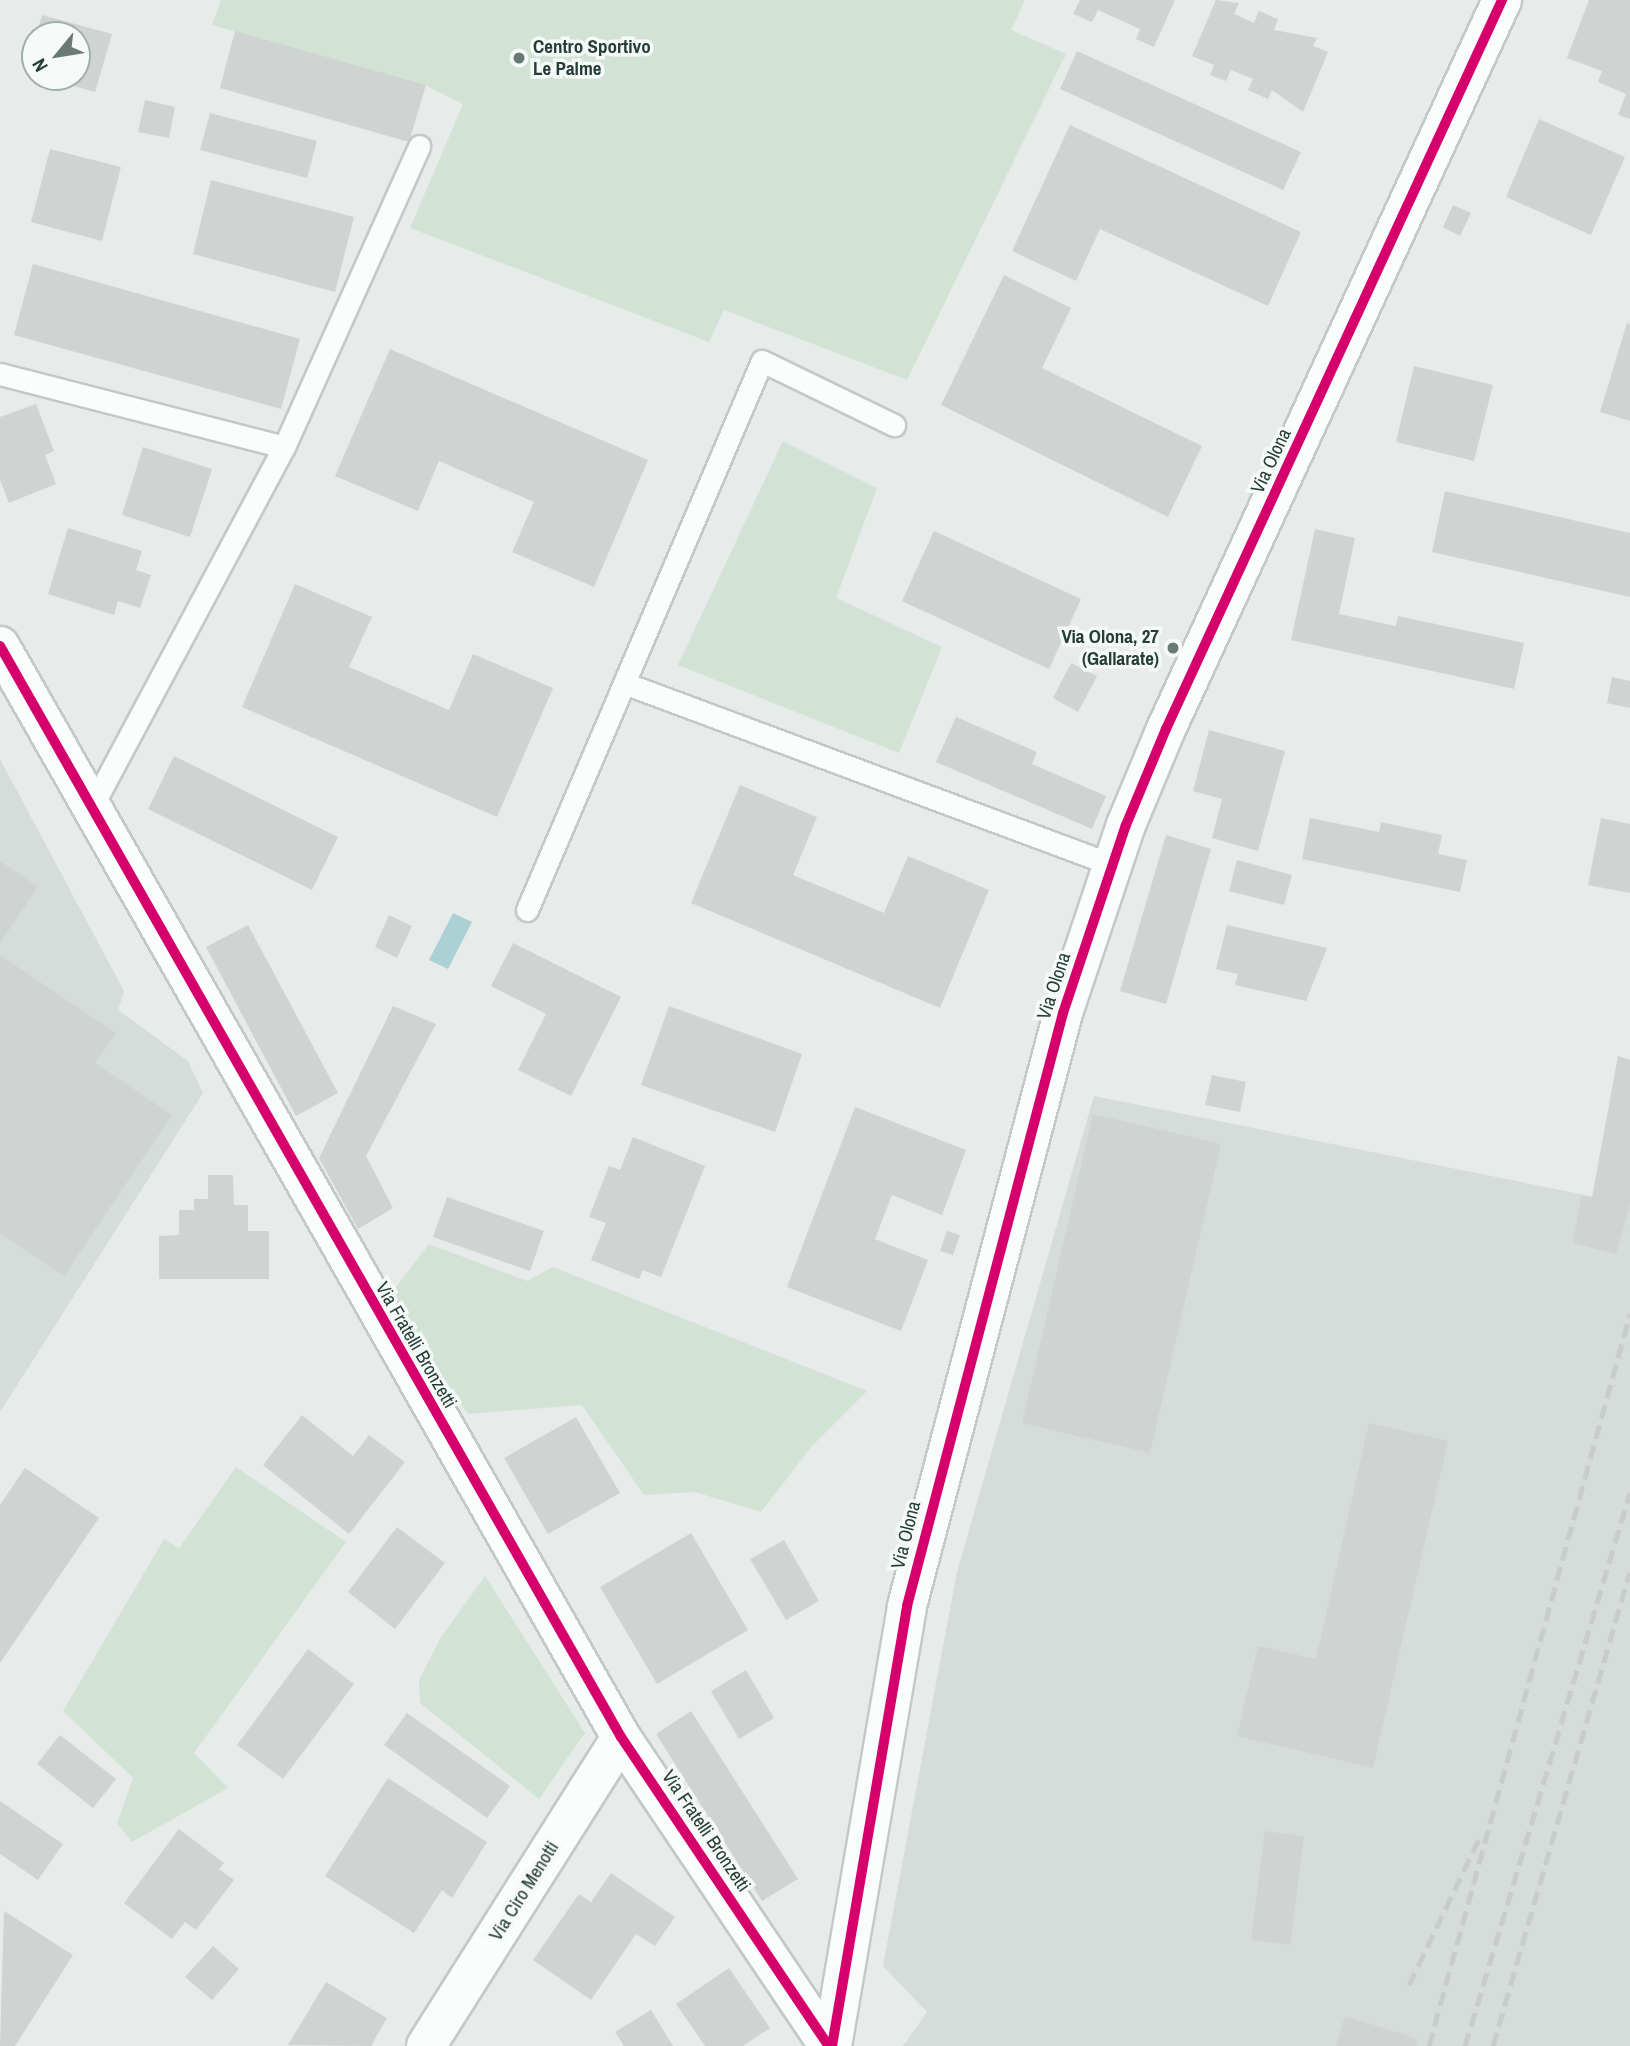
<!DOCTYPE html>
<style>
body{margin:0}
#map{position:relative;width:1630px;height:2046px;overflow:hidden;background:#e7ebe9;font-family:"Archivo Narrow",sans-serif}
div>[style]{position:absolute}
.built>*{inset:0;background:#d5dcd9}
.green>*{inset:0;background:#d2e3d6}
.water>*{inset:0;background:#acd1d5}
.building>*{inset:0;background:#cfd4d2}
.roads{filter:drop-shadow(2px 0 #c4c8c6) drop-shadow(-2px 0 #c4c8c6) drop-shadow(0 2px #c4c8c6) drop-shadow(0 -2px #c4c8c6)}
.lane>*{height:21px;margin:-10.5px;padding:0 10.5px;transform-origin:10.5px;border-radius:10.5px;background:#fbfcfc}
.street>*{height:38px;margin:-19px;padding:0 19px;transform-origin:19px;border-radius:19px;background:#fbfcfc}
.rail>*{height:5px;margin-top:-2.5px;transform-origin:0;background:repeating-linear-gradient(90deg,#c8ccca 0 14px,transparent 0 21px)}
.cycleway>*{height:10px;margin:-5px;padding:0 5px;transform-origin:5px;border-radius:5px;background:#d6006c}
.dots>*{width:19px;height:19px;translate:-50% -50%;box-sizing:border-box;border:4px solid #f5f9f7;border-radius:50%}
span{translate:-50% -50%;white-space:nowrap;text-align:center;line-height:1.15;-webkit-text-stroke:7px #f5f9f7;paint-order:stroke}
.poi-label{font-size:19px;color:#253d36;font-weight:700}
.left{translate:0 -50%;text-align:left}
.right{translate:-100% -50%;text-align:right}
.street-label{font-size:19px;color:#253d36}
.north{position:absolute;left:21px;top:21px;width:70px;height:70px;box-sizing:border-box;background:#f5f9f7;border:2px solid #a2aeaa;border-radius:50%;rotate:240deg;font-size:19px;font-weight:700;line-height:28px;text-align:center;color:#253d36}
.north::after{content:'';display:block;margin:auto;width:24px;height:32px;background:#697a75;clip-path:polygon(50% 0,100% 100%,50% 72%,0 100%)}
</style>
<div id="map">
<div class="built">
<i style="clip-path:polygon(0 759px,124px 991px,118px 1010px,188px 1061px,203px 1093px,0 1412px)"></i>
<i style="clip-path:polygon(1094px 1096px,1630px 1204px,1630px 2046px,903px 2046px,927px 2012px,883px 1966px,957px 1572px)"></i>
</div>
<div class="green">
<i style="clip-path:polygon(221px 0,1025px 0,1011px 30px,1066px 54px,907px 380px,724px 310px,709px 342px,410px 228px,463px 104px,425px 85px,212px 25px)"></i>
<i style="clip-path:polygon(783px 441px,877px 488px,836px 598px,942px 647px,899px 753px,678px 665px)"></i>
<i style="clip-path:polygon(429px 1244px,527px 1281px,553px 1267px,867px 1391px,812px 1446px,761px 1512px,695px 1492px,644px 1495px,582px 1405px,468px 1414px,389px 1296px)"></i>
<i style="clip-path:polygon(236px 1467px,346px 1542px,194px 1753px,228px 1788px,132px 1842px,117px 1823px,133px 1778px,63px 1711px,164px 1539px,179px 1548px)"></i>
<i style="clip-path:polygon(485px 1576px,585px 1733px,539px 1799px,420px 1703px,419px 1680px,440px 1639px)"></i>
</div>
<div class="water">
<i style="clip-path:polygon(453px 913px,472px 922px,448px 969px,429px 960px)"></i>
</div>
<div class="building">
<i style="clip-path:polygon(1080px 0,1175px 0,1154px 47px,1136px 39px,1140px 29px,1098px 10px,1092px 22px,1073px 14px)"></i>
<i style="clip-path:polygon(1216px 0,1239px 3px,1234px 14px,1254px 23px,1259px 11px,1278px 19px,1274px 30px,1317px 38px,1313px 46px,1328px 52px,1303px 112px,1272px 90px,1268px 99px,1248px 90px,1253px 79px,1231px 70px,1226px 81px,1210px 75px,1214px 65px,1192px 56px)"></i>
<i style="clip-path:polygon(1589px 0,1630px 0,1630px 119px,1618px 115px,1626px 94px,1598px 82px,1602px 71px,1567px 58px)"></i>
<i style="clip-path:polygon(42px 15px,112px 34px,95px 92px,46px 78px,77px 77px,77px 35px,36px 35px)"></i>
<i style="clip-path:polygon(235px 31px,426px 85px,409px 142px,220px 88px)"></i>
<i style="clip-path:polygon(34px 43px,35px 43px,35px 75px,26px 72px)"></i>
<i style="clip-path:polygon(1077px 51px,1301px 152px,1283px 190px,1060px 89px)"></i>
<i style="clip-path:polygon(145px 100px,175px 107px,169px 138px,138px 132px)"></i>
<i style="clip-path:polygon(210px 113px,317px 141px,307px 178px,200px 150px)"></i>
<i style="clip-path:polygon(1539px 119px,1625px 157px,1591px 235px,1506px 197px)"></i>
<i style="clip-path:polygon(1070px 125px,1301px 232px,1268px 306px,1100px 229px,1076px 281px,1012px 251px)"></i>
<i style="clip-path:polygon(50px 149px,121px 167px,102px 241px,31px 222px)"></i>
<i style="clip-path:polygon(211px 180px,354px 217px,335px 292px,193px 254px)"></i>
<i style="clip-path:polygon(1453px 205px,1471px 213px,1460px 236px,1443px 227px)"></i>
<i style="clip-path:polygon(33px 264px,300px 339px,281px 409px,14px 335px)"></i>
<i style="clip-path:polygon(1004px 275px,1071px 308px,1042px 368px,1202px 446px,1168px 517px,941px 405px)"></i>
<i style="clip-path:polygon(1627px 323px,1630px 324px,1630px 421px,1600px 412px)"></i>
<i style="clip-path:polygon(390px 349px,648px 460px,594px 587px,512px 552px,534px 502px,439px 461px,418px 511px,335px 476px)"></i>
<i style="clip-path:polygon(1414px 366px,1493px 385px,1474px 461px,1396px 442px)"></i>
<i style="clip-path:polygon(36px 404px,54px 451px,45px 455px,56px 484px,9px 503px,0 480px,0 417px)"></i>
<i style="clip-path:polygon(143px 447px,212px 469px,190px 537px,122px 515px)"></i>
<i style="clip-path:polygon(1445px 491px,1630px 533px,1630px 597px,1432px 552px)"></i>
<i style="clip-path:polygon(68px 528px,142px 551px,136px 570px,151px 575px,140px 608px,118px 601px,114px 615px,48px 594px)"></i>
<i style="clip-path:polygon(1315px 529px,1355px 538px,1339px 614px,1396px 626px,1398px 616px,1524px 643px,1514px 689px,1291px 640px)"></i>
<i style="clip-path:polygon(934px 531px,1081px 599px,1049px 669px,902px 601px)"></i>
<i style="clip-path:polygon(295px 584px,372px 617px,349px 667px,449px 710px,473px 654px,553px 688px,497px 817px,242px 707px)"></i>
<i style="clip-path:polygon(1071px 663px,1097px 676px,1078px 712px,1053px 698px)"></i>
<i style="clip-path:polygon(1612px 677px,1630px 681px,1630px 708px,1607px 703px)"></i>
<i style="clip-path:polygon(956px 717px,1037px 752px,1032px 764px,1106px 796px,1092px 829px,936px 762px)"></i>
<i style="clip-path:polygon(1209px 730px,1285px 751px,1258px 851px,1212px 838px,1222px 799px,1193px 791px)"></i>
<i style="clip-path:polygon(174px 756px,338px 837px,312px 890px,148px 809px)"></i>
<i style="clip-path:polygon(740px 785px,817px 817px,793px 875px,884px 913px,908px 856px,989px 890px,940px 1008px,691px 903px)"></i>
<i style="clip-path:polygon(1310px 818px,1379px 832px,1381px 822px,1442px 835px,1438px 854px,1467px 860px,1460px 892px,1302px 859px)"></i>
<i style="clip-path:polygon(1601px 818px,1630px 824px,1630px 893px,1588px 885px)"></i>
<i style="clip-path:polygon(1166px 835px,1211px 849px,1166px 1004px,1120px 991px)"></i>
<i style="clip-path:polygon(1237px 860px,1292px 875px,1284px 905px,1229px 891px)"></i>
<i style="clip-path:polygon(0 861px,38px 887px,0 943px)"></i>
<i style="clip-path:polygon(389px 915px,412px 926px,397px 958px,375px 947px)"></i>
<i style="clip-path:polygon(248px 925px,338px 1093px,296px 1116px,206px 947px)"></i>
<i style="clip-path:polygon(1227px 925px,1327px 948px,1306px 1001px,1235px 985px,1238px 974px,1216px 969px)"></i>
<i style="clip-path:polygon(513px 943px,621px 997px,571px 1096px,518px 1070px,546px 1014px,491px 986px)"></i>
<i style="clip-path:polygon(0 955px,116px 1033px,95px 1063px,172px 1115px,64px 1276px,0 1233px)"></i>
<i style="clip-path:polygon(393px 1006px,436px 1024px,366px 1156px,393px 1208px,358px 1229px,319px 1158px)"></i>
<i style="clip-path:polygon(669px 1006px,802px 1054px,775px 1132px,641px 1085px)"></i>
<i style="clip-path:polygon(1618px 1056px,1630px 1060px,1630px 1204px,1616px 1254px,1573px 1243px,1581px 1196px,1592px 1197px)"></i>
<i style="clip-path:polygon(1212px 1075px,1246px 1082px,1240px 1112px,1205px 1105px)"></i>
<i style="clip-path:polygon(855px 1107px,966px 1150px,942px 1215px,892px 1195px,875px 1239px,928px 1260px,901px 1331px,787px 1287px)"></i>
<i style="clip-path:polygon(1093px 1114px,1221px 1144px,1150px 1453px,1022px 1423px)"></i>
<i style="clip-path:polygon(633px 1137px,705px 1166px,661px 1277px,643px 1270px,639px 1279px,591px 1260px,606px 1223px,589px 1217px,609px 1166px,620px 1170px)"></i>
<i style="clip-path:polygon(208px 1175px,233px 1175px,234px 1205px,248px 1205px,248px 1231px,269px 1231px,269px 1279px,159px 1279px,159px 1236px,179px 1235px,179px 1210px,194px 1210px,194px 1199px,208px 1199px)"></i>
<i style="clip-path:polygon(447px 1197px,544px 1231px,530px 1271px,433px 1237px)"></i>
<i style="clip-path:polygon(947px 1231px,960px 1235px,953px 1255px,940px 1251px)"></i>
<i style="clip-path:polygon(302px 1415px,353px 1456px,369px 1435px,405px 1462px,349px 1534px,263px 1465px)"></i>
<i style="clip-path:polygon(576px 1417px,620px 1493px,548px 1534px,504px 1458px)"></i>
<i style="clip-path:polygon(1369px 1423px,1448px 1441px,1373px 1768px,1237px 1736px,1258px 1646px,1316px 1659px)"></i>
<i style="clip-path:polygon(25px 1468px,99px 1518px,0 1663px,0 1505px)"></i>
<i style="clip-path:polygon(397px 1527px,445px 1563px,395px 1629px,348px 1592px)"></i>
<i style="clip-path:polygon(691px 1533px,748px 1630px,657px 1684px,600px 1587px)"></i>
<i style="clip-path:polygon(784px 1540px,819px 1601px,786px 1620px,750px 1559px)"></i>
<i style="clip-path:polygon(308px 1649px,354px 1684px,283px 1779px,237px 1745px)"></i>
<i style="clip-path:polygon(746px 1670px,774px 1718px,739px 1739px,711px 1691px)"></i>
<i style="clip-path:polygon(691px 1711px,798px 1879px,762px 1901px,656px 1734px)"></i>
<i style="clip-path:polygon(407px 1713px,510px 1786px,487px 1818px,384px 1745px)"></i>
<i style="clip-path:polygon(60px 1735px,116px 1779px,93px 1808px,37px 1764px)"></i>
<i style="clip-path:polygon(388px 1778px,487px 1842px,452px 1898px,442px 1890px,414px 1933px,325px 1876px)"></i>
<i style="clip-path:polygon(0 1801px,63px 1844px,38px 1880px,0 1854px)"></i>
<i style="clip-path:polygon(179px 1829px,224px 1863px,219px 1869px,234px 1880px,196px 1930px,185px 1922px,172px 1939px,124px 1903px)"></i>
<i style="clip-path:polygon(1265px 1831px,1304px 1836px,1290px 1945px,1251px 1940px)"></i>
<i style="clip-path:polygon(611px 1873px,675px 1917px,655px 1946px,636px 1934px,591px 2000px,533px 1960px,579px 1894px,591px 1902px)"></i>
<i style="clip-path:polygon(4px 1911px,73px 1955px,15px 2046px,0 2046px)"></i>
<i style="clip-path:polygon(213px 1946px,239px 1969px,212px 2000px,185px 1977px)"></i>
<i style="clip-path:polygon(729px 1968px,770px 2028px,743px 2046px,705px 2046px,676px 2004px)"></i>
<i style="clip-path:polygon(326px 1982px,387px 2018px,371px 2046px,288px 2045px)"></i>
<i style="clip-path:polygon(651px 2010px,673px 2046px,624px 2046px,615px 2032px)"></i>
<i style="clip-path:polygon(1345px 2016px,1418px 2039px,1416px 2046px,1336px 2046px)"></i>
</div>
<div class="roads">
<div class="lane">
<i style="left:0;top:374px;width:293px;rotate:14.4deg"></i>
<i style="left:624px;top:683px;width:522px;rotate:20.41deg"></i>
<i style="left:89px;top:812px;width:414px;rotate:-61.9deg"></i>
<i style="left:284px;top:447px;width:330px;rotate:-65.8deg"></i>
<i style="left:527px;top:910px;width:597px;rotate:-66.83deg"></i>
<i style="left:762px;top:361px;width:147px;rotate:25.9deg"></i>
</div>
<div class="street">
<i style="left:0;top:646px;width:1255px;rotate:60.35deg"></i>
<i style="left:621px;top:1737px;width:372px;rotate:56.1deg"></i>
<i style="left:426px;top:2046px;width:365px;rotate:-57.7deg"></i>
<i style="left:832px;top:2046px;width:446px;rotate:-80.3deg"></i>
<i style="left:907px;top:1606px;width:613px;rotate:-75.26deg"></i>
<i style="left:1063px;top:1013px;width:198px;rotate:-71.5deg"></i>
<i style="left:1126px;top:825px;width:104px;rotate:-67.4deg"></i>
<i style="left:1166px;top:729px;width:803px;rotate:-65.25deg"></i>
</div>
</div>
<div class="rail">
<i style="left:1409px;top:1985px;width:162px;rotate:-64.4deg"></i>
<i style="left:1429px;top:2046px;width:759px;rotate:-74.65deg"></i>
<i style="left:1465px;top:2046px;width:577px;rotate:-73.39deg"></i>
<i style="left:1493px;top:2046px;width:493px;rotate:-73.9deg"></i>
</div>
<div class="cycleway">
<i style="left:0;top:646px;width:1255px;rotate:60.35deg"></i>
<i style="left:621px;top:1737px;width:372px;rotate:56.1deg"></i>
<i style="left:832px;top:2046px;width:446px;rotate:-80.3deg"></i>
<i style="left:907px;top:1606px;width:613px;rotate:-75.26deg"></i>
<i style="left:1063px;top:1013px;width:198px;rotate:-71.5deg"></i>
<i style="left:1126px;top:825px;width:104px;rotate:-67.4deg"></i>
<i style="left:1166px;top:729px;width:803px;rotate:-65.25deg"></i>
</div>
<div class="dots">
<i style="left:519px;top:58px;background:#697a75"></i>
<i style="left:1173px;top:648px;background:#697a75"></i>
</div>
<div class="poi-label">
<span class="left" style="left:533px;top:58px">Centro Sportivo<br>Le Palme</span>
<span class="right" style="left:1159px;top:648px">Via Olona, 27<br>(Gallarate)</span>
</div>
<div class="street-label">
<span style="left:1271px;top:461px;rotate:-65deg">Via Olona</span>
<span style="left:1054px;top:986px;rotate:-72deg">Via Olona</span>
<span style="left:416px;top:1345px;rotate:60deg">Via Fratelli Bronzetti</span>
<span style="left:906px;top:1535px;rotate:-76deg">Via Olona</span>
<span style="left:706px;top:1831px;rotate:56deg">Via Fratelli Bronzetti</span>
<span style="left:524px;top:1891px;rotate:-58deg">Via Ciro Menotti</span>
</div>
<div class="north">N</div>
</div>
